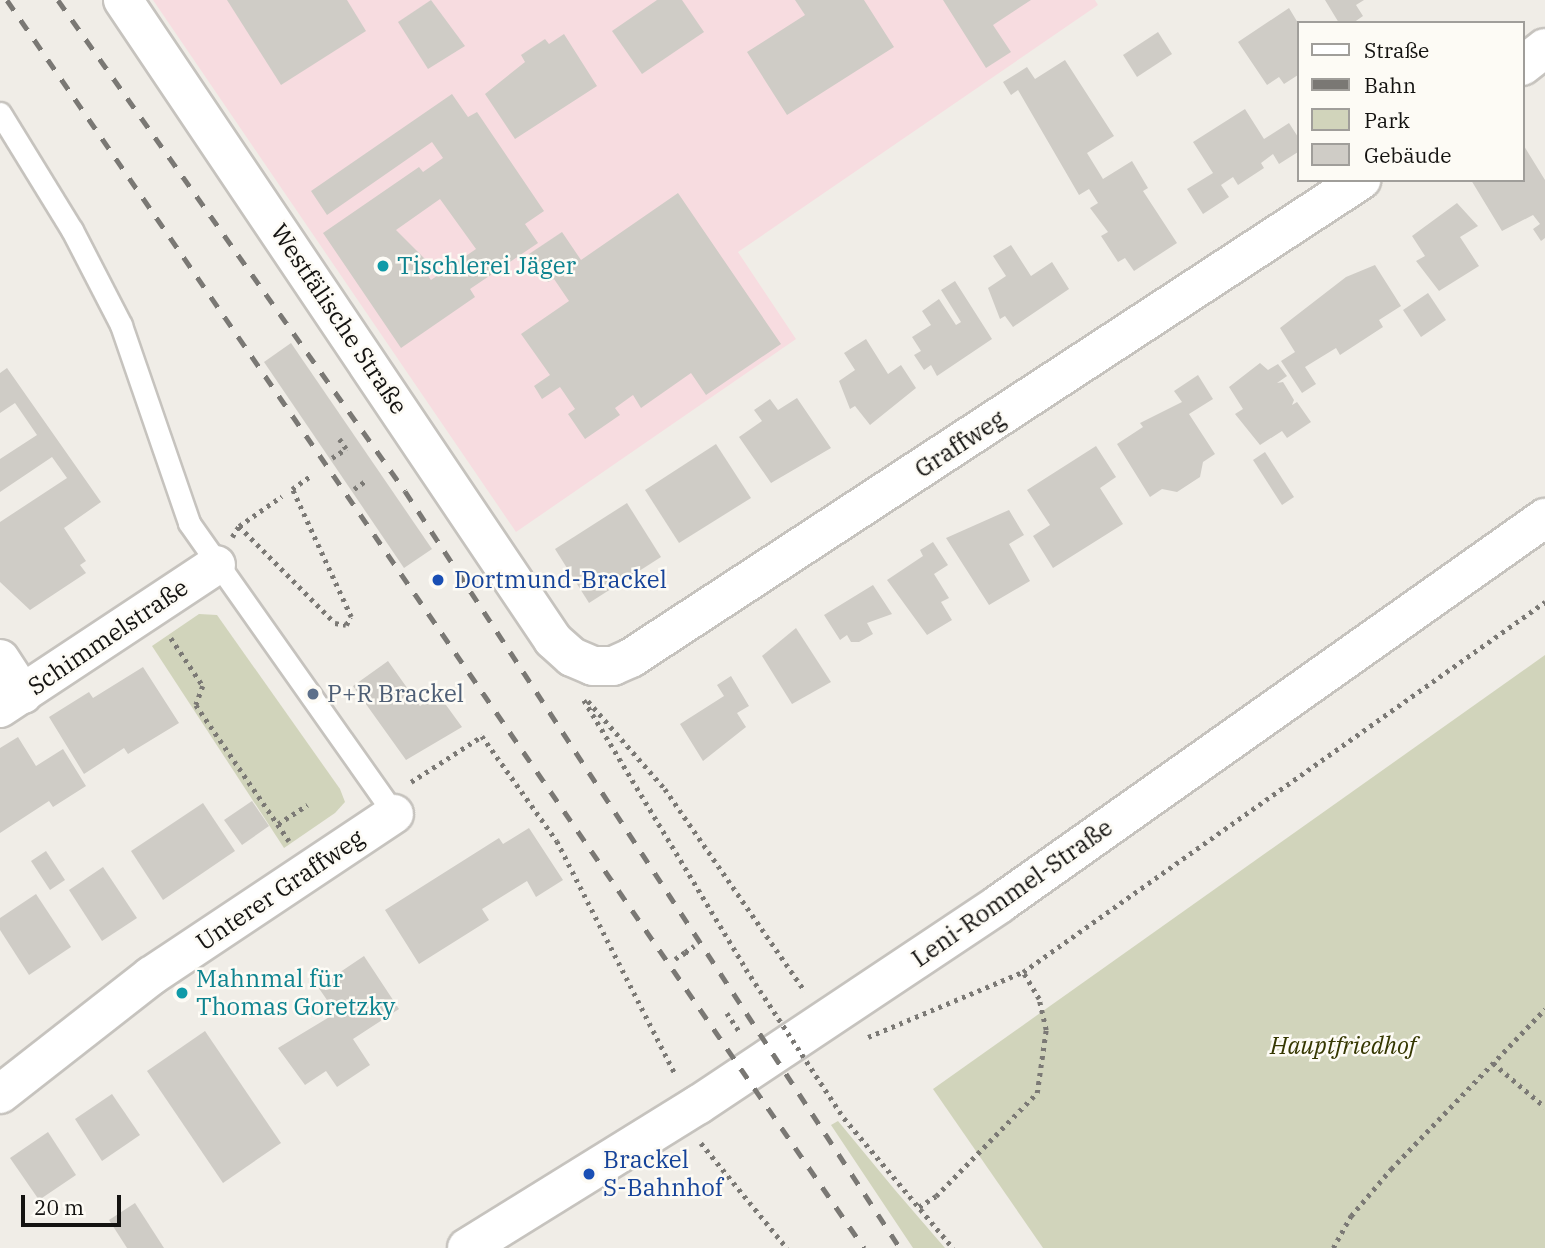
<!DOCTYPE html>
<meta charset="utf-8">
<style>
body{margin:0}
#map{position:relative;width:1545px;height:1248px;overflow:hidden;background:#f0ede7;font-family:"IBM Plex Serif",serif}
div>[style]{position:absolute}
.industrial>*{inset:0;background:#f7dce0}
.green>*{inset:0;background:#d1d4bb}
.building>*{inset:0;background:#cfccc6}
.path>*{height:4.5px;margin-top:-2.25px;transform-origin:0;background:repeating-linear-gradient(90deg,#7b7975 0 3.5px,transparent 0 8.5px)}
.roads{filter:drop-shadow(2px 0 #c6c3be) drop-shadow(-2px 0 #c6c3be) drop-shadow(0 2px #c6c3be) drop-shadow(0 -2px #c6c3be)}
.lane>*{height:21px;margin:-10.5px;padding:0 10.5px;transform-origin:10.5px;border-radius:10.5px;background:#fff}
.street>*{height:38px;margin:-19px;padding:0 19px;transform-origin:19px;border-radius:19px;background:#fff}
.secondary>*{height:38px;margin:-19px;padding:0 19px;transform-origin:19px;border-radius:19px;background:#fff}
.rail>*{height:5px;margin-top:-2.5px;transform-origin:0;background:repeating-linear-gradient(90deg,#7a7874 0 12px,transparent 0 24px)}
.path-bridge>*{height:4.5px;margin-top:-2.25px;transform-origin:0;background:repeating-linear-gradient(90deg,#7b7975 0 3.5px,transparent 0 8.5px)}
.dots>*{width:19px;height:19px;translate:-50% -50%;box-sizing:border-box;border:4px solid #fdfbf5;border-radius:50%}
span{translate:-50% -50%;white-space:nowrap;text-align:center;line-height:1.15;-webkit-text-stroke:5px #fdfbf5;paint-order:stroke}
.culture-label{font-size:24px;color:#0d838f}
.left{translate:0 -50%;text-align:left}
.street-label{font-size:24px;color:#141311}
.transit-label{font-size:24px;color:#164399}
.service-label{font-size:24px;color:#4e5e75}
.park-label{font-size:24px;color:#353701;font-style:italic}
.legend{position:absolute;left:1297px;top:21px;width:228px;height:161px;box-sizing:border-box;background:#fdfbf5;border:2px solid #a09e9a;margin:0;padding:9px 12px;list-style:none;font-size:21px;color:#141311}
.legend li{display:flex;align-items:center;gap:14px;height:35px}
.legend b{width:35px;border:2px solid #a09e9a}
.scale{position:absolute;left:21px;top:1195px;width:100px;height:32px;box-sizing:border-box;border:4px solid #141311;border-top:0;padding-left:9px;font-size:21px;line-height:24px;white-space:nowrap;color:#141311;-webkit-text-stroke:5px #fdfbf5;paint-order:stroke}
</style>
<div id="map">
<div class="industrial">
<i style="clip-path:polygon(153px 0,1095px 0,1098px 5px,738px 252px,796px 339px,516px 532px)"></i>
</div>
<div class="green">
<i style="clip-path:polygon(199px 614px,217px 615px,340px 789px,345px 802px,335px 813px,284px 848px,152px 646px)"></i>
<i style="clip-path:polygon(1545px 655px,1545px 1248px,1043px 1248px,933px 1089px)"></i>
<i style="clip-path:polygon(838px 1121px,895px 1190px,945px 1248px,913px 1248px,831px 1125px)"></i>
</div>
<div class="building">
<i style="clip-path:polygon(227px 0,347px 0,366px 31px,281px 85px)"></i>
<i style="clip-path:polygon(431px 0,465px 46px,428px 69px,398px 22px)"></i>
<i style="clip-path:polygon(657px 0,682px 0,704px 32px,642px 74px,612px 31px)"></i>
<i style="clip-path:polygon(795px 0,864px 0,894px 47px,787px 115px,747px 52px,805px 15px)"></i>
<i style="clip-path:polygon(943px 0,1031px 0,993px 25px,1011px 52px,986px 68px)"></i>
<i style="clip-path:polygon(1325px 0,1364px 0,1356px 5px,1363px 16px,1353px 23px,1339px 23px)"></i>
<i style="clip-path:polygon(1289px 8px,1298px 23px,1298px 75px,1284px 84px,1279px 77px,1267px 85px,1238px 42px)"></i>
<i style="clip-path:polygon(1158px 32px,1172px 54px,1137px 77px,1123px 55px)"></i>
<i style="clip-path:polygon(564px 34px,597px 86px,515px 139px,485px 94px,525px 62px,521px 55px,545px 39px,549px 44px)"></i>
<i style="clip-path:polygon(1065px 60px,1114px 136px,1087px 153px,1103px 179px,1132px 161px,1148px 188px,1143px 191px,1177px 243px,1134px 271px,1125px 258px,1118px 262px,1101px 236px,1108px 232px,1090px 208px,1098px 203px,1089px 189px,1079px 195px,1018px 90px,1011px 95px,1003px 82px,1027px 67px,1035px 79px)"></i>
<i style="clip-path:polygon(evenodd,452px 94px,468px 117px,477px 112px,544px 211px,525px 224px,538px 243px,470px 289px,475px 297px,401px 348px,323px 233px,419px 167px,423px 172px,443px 158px,432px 142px,327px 215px,311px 191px,452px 94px,440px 199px,476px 249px,431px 280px,419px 263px,425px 259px,396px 230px,440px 199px)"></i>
<i style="clip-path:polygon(1245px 109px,1264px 139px,1289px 123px,1298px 137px,1298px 152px,1279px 164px,1273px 154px,1261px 163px,1264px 168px,1238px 185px,1233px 177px,1221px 185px,1229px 197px,1203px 214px,1187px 189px,1213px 173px,1193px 142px)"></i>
<i style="clip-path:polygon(1524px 146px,1545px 180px,1545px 238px,1541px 241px,1533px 229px,1540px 224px,1533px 215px,1502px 231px,1471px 180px,1522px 180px)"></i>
<i style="clip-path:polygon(678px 193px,781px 344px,706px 395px,691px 373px,641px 408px,633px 395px,615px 408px,620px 415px,585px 439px,568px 414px,575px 409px,560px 387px,542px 399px,534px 386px,550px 375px,521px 334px,569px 301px,554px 279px,548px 282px,529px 254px,562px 232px,581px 260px)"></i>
<i style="clip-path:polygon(1457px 203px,1478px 226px,1460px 237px,1479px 266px,1439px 291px,1416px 261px,1425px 256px,1412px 236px)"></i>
<i style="clip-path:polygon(1011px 245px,1031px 276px,1052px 262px,1069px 289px,1013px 327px,1005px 316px,1000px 319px,988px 288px,1006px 276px,993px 256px)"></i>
<i style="clip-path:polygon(1375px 265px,1401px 306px,1379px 320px,1383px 327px,1340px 355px,1336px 348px,1305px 367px,1316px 384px,1302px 393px,1281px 361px,1295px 352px,1280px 328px,1346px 277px)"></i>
<i style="clip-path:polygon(955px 281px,992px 339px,937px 376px,931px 365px,924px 370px,914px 355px,921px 351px,912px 337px,931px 325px,922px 311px,939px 299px,956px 325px,961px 322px,941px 290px)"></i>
<i style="clip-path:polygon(1428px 293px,1446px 320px,1421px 337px,1403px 310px)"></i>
<i style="clip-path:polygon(866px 339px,888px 374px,901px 365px,916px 388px,870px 425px,855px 406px,850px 409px,839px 381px,855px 370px,844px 353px)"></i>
<i style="clip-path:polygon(291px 343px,432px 549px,404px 568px,264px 362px)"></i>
<i style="clip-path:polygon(1260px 363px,1268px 370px,1278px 364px,1287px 376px,1277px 383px,1283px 382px,1294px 400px,1292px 405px,1297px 402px,1311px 422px,1287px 438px,1282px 431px,1260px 445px,1235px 414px,1243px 409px,1229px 387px)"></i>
<i style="clip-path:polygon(7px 368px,101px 502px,64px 528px,86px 561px,80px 565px,86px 573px,30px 610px,0 582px,0 522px,67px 478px,52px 457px,0 492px,0 459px,37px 435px,15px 403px,0 413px,0 373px)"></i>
<i style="clip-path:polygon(1198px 375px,1213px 399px,1189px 414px,1215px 454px,1203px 462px,1200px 477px,1177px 492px,1162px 489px,1150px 497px,1117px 444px,1143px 427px,1140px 423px,1182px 402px,1174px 391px)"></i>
<i style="clip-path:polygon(797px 398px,831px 448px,771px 483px,739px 437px,762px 421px,754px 410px,770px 399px,778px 410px)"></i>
<i style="clip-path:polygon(716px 444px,751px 498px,679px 543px,645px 490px)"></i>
<i style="clip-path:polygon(1096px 446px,1116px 477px,1100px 488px,1123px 524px,1053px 568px,1033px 536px,1050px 525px,1027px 490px)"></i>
<i style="clip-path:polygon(1265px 452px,1294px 497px,1282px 505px,1253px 460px)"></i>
<i style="clip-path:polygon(627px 503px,661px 557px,589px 603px,555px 549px)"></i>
<i style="clip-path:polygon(1009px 510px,1024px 535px,1009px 544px,1030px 581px,989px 605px,946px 538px)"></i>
<i style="clip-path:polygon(933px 542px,948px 565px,934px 574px,949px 598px,941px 602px,952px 620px,927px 635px,887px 580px,923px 556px,920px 550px)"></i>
<i style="clip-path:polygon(873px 585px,892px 614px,867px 623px,873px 634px,859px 642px,851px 642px,847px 635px,840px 640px,824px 615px)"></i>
<i style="clip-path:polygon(796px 628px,831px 682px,792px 704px,762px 656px)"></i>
<i style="clip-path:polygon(388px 661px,420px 706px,438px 694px,462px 727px,406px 760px,353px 686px)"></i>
<i style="clip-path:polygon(143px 667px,179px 723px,128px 754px,124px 748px,84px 774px,49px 717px,89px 692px,93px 698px)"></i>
<i style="clip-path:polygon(731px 676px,749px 706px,737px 713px,746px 727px,703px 761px,680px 724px,724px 696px,717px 685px)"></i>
<i style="clip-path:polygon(18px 737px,36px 766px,63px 749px,86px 786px,53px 807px,49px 801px,0 833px,0 748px)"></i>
<i style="clip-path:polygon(252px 801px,269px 826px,242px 845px,224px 820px)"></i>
<i style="clip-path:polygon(203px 803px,235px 851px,163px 900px,131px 851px)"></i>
<i style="clip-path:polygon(529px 828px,563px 880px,536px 897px,527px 881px,482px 909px,489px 920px,419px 964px,385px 910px,499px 838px,503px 844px)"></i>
<i style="clip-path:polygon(46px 851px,65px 880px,50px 890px,31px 861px)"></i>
<i style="clip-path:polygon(103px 867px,137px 918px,102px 941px,69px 890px)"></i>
<i style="clip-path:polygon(36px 894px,71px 947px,29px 975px,0 930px,0 918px)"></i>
<i style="clip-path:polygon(364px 956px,399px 1009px,353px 1039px,370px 1065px,337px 1087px,326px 1071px,305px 1085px,278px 1048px,336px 1013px,318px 987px)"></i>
<i style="clip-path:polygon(205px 1031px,281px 1143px,223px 1183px,147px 1071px)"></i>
<i style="clip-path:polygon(112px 1094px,140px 1135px,102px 1161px,75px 1119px)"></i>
<i style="clip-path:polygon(48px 1132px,76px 1175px,39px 1200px,10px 1158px)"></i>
<i style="clip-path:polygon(135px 1203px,164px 1248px,127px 1248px,109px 1220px)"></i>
</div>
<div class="path">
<i style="left:332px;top:458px;width:17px;rotate:-33deg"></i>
<i style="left:346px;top:449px;width:12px;rotate:-125deg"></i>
<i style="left:354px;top:489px;width:16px;rotate:-35deg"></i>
<i style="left:239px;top:526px;width:136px;rotate:45.3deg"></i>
<i style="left:335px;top:623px;width:11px;rotate:10deg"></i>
<i style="left:346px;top:625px;width:9px;rotate:-58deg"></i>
<i style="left:351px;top:617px;width:141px;rotate:-114.7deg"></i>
<i style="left:292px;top:489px;width:21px;rotate:-35deg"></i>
<i style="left:232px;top:537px;width:13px;rotate:-58deg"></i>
<i style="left:239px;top:526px;width:52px;rotate:-34.9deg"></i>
<i style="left:171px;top:638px;width:58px;rotate:56.3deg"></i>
<i style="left:203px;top:686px;width:20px;rotate:110deg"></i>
<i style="left:196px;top:705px;width:165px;rotate:55.6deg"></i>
<i style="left:584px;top:700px;width:314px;rotate:58.9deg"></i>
<i style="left:588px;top:701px;width:117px;rotate:48.8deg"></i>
<i style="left:665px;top:789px;width:246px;rotate:55.3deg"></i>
<i style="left:411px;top:782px;width:85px;rotate:-32.9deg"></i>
<i style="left:482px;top:736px;width:129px;rotate:54.5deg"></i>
<i style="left:557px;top:841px;width:263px;rotate:63.1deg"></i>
<i style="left:278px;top:824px;width:35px;rotate:-33deg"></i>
<i style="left:685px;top:952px;width:11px;rotate:-34deg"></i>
<i style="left:675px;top:959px;width:12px;rotate:-35deg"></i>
<i style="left:685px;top:952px;width:8px;rotate:60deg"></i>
<i style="left:727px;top:1013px;width:25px;rotate:56deg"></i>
<i style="left:868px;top:1037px;width:168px;rotate:-22.8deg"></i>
<i style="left:1023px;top:972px;width:640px;rotate:-35.33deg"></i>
<i style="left:1493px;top:1063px;width:68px;rotate:40.2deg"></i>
<i style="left:844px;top:1118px;width:170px;rotate:50deg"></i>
<i style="left:701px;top:1143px;width:136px;rotate:50.7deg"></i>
<i style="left:919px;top:1207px;width:20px;rotate:-33deg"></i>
<i style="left:936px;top:1196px;width:144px;rotate:-45.6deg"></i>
<i style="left:1037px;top:1093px;width:64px;rotate:-81.9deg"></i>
<i style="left:1046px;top:1030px;width:32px;rotate:-103deg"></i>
<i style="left:1039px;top:999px;width:31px;rotate:-121deg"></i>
<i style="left:1333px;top:1248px;width:37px;rotate:-61deg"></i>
<i style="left:1351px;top:1216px;width:62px;rotate:-49.6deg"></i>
<i style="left:1391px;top:1169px;width:222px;rotate:-46.1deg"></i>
</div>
<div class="roads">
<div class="lane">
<i style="left:0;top:113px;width:137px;rotate:58.4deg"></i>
<i style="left:72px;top:230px;width:107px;rotate:62.7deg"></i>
<i style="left:121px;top:325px;width:209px;rotate:71deg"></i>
<i style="left:189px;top:523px;width:356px;rotate:54.8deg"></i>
</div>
<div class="street">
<i style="left:123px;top:0;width:771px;rotate:56.1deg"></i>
<i style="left:553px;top:640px;width:25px;rotate:42deg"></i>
<i style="left:572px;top:657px;width:23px;rotate:23deg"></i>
<i style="left:593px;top:666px;width:20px"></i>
<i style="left:613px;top:666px;width:20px;rotate:-24deg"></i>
<i style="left:631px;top:658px;width:873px;rotate:-33.22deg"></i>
<i style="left:1522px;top:66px;width:29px;rotate:-38deg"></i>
<i style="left:0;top:659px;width:42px;rotate:56.7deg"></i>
<i style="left:0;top:708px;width:259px;rotate:-33.5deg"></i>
<i style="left:0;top:1094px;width:192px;rotate:-38deg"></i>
<i style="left:151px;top:976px;width:292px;rotate:-33.7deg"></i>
</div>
<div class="secondary">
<i style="left:467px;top:1248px;width:272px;rotate:-31.8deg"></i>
<i style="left:698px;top:1105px;width:362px;rotate:-33.7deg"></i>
<i style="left:999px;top:904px;width:669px;rotate:-35.26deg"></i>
</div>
</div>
<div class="rail">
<i style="left:7px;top:0;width:1514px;rotate:55.52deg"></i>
<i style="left:58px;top:0;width:601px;rotate:54.75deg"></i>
<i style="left:405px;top:491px;width:904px;rotate:56.82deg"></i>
</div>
<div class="path-bridge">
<i style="left:746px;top:969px;width:178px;rotate:56.7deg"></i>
</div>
<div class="dots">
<i style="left:383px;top:266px;background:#0f9aa8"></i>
<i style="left:438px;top:580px;background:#1a4fb4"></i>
<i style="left:313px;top:694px;background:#5c6f8a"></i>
<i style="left:182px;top:993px;background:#0f9aa8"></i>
<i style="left:589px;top:1174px;background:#1a4fb4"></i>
</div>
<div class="culture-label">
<span class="left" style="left:397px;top:266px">Tischlerei Jäger</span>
<span class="left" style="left:196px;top:993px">Mahnmal für<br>Thomas Goretzky</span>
</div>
<div class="street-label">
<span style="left:339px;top:319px;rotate:56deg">Westfälische Straße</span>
<span style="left:960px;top:444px;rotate:-33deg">Graffweg</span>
<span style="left:108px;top:637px;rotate:-34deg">Schimmelstraße</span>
<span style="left:280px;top:890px;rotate:-34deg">Unterer Graffweg</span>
<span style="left:1012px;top:893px;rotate:-35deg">Leni-Rommel-Straße</span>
</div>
<div class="transit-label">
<span class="left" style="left:454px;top:580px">Dortmund-Brackel</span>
<span class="left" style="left:603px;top:1174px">Brackel<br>S-Bahnhof</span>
</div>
<div class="service-label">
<span class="left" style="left:327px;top:694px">P+R Brackel</span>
</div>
<div class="park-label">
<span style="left:1343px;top:1046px">Hauptfriedhof</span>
</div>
<ul class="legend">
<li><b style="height:9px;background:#fff"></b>Straße</li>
<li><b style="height:9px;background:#7a7874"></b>Bahn</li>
<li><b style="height:19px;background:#d1d4bb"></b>Park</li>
<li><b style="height:19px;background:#cfccc6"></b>Gebäude</li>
</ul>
<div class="scale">20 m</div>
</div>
